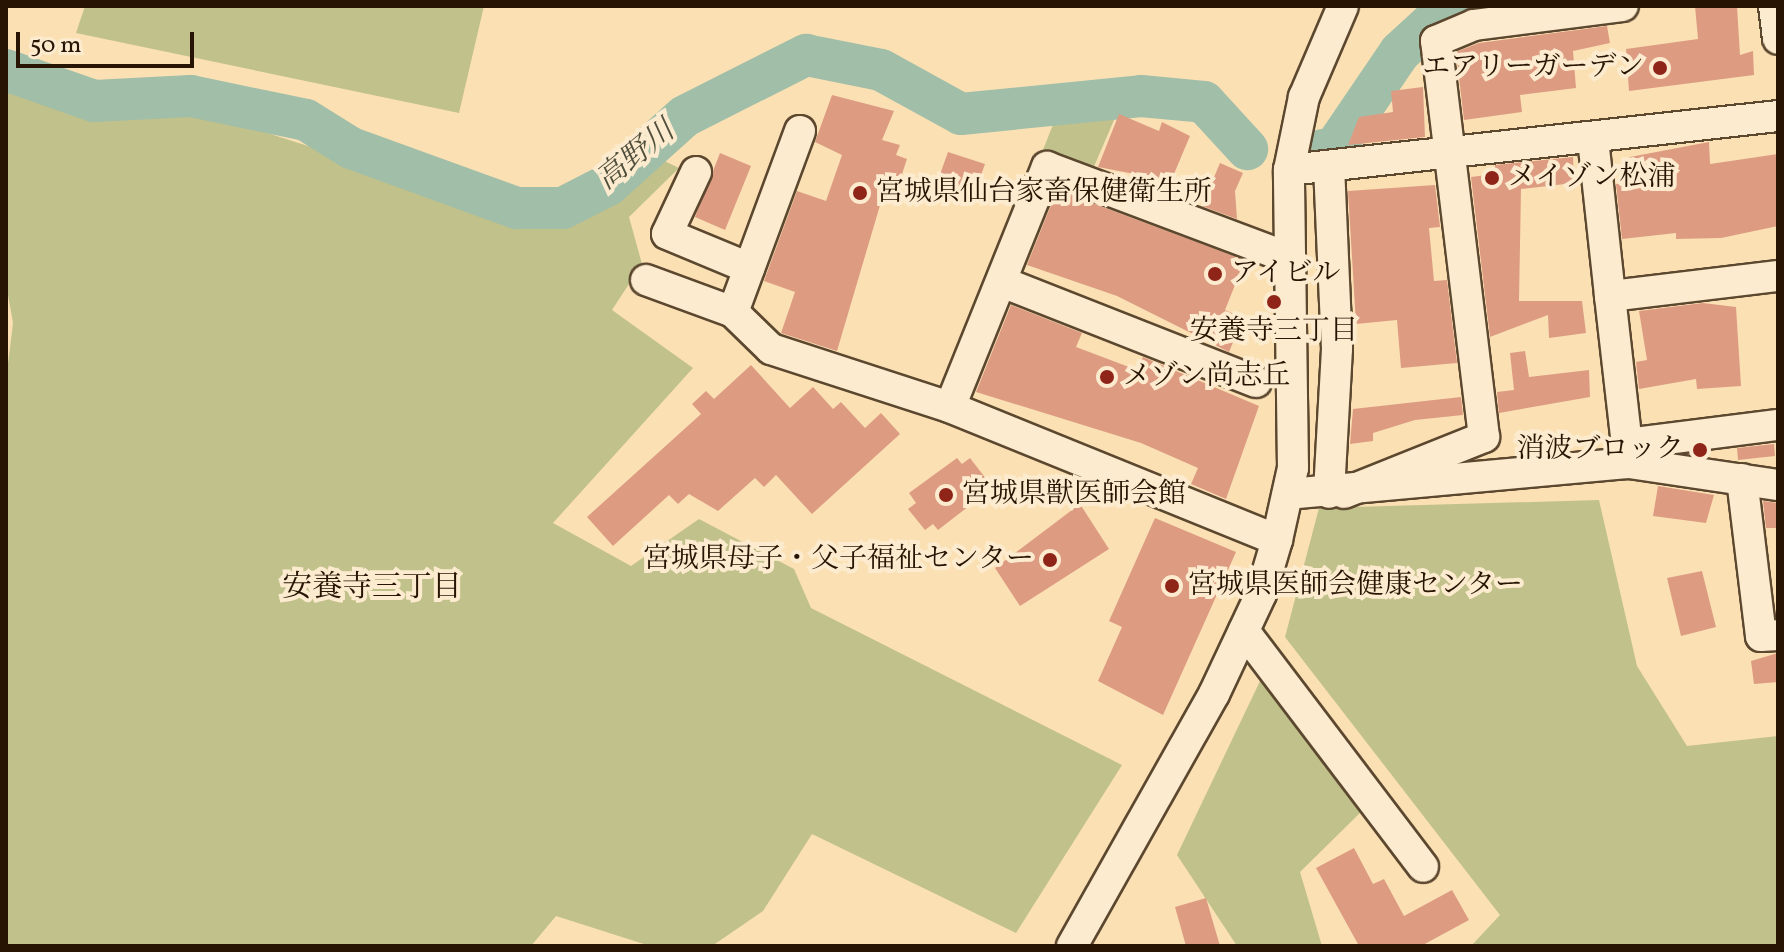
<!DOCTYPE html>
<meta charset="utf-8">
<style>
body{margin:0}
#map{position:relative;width:1784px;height:952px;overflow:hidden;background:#fbe0b4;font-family:Vollkorn,"Noto Serif JP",serif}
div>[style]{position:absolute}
.green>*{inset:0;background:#c1c18b}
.river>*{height:42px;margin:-21px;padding:0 21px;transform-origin:21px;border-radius:21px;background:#a0bea8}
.building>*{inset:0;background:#dd9c82}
.roads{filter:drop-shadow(2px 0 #5c472f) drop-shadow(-2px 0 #5c472f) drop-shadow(0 2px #5c472f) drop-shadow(0 -2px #5c472f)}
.minor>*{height:30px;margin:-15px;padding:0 15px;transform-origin:15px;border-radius:15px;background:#fcebce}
.dots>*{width:22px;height:22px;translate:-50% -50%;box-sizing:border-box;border:4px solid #fcebce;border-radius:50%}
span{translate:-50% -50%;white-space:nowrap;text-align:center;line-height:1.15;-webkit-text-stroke:8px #fcebce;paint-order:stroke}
.poi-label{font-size:28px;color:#271403}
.right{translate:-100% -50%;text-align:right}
.left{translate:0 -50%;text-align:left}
.water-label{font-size:30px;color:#51503d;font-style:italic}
.neighbourhood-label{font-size:30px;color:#271403}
.frame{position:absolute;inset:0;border:8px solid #271403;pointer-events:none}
.scale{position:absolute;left:16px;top:32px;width:178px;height:36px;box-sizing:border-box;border:4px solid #271403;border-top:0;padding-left:10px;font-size:24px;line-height:28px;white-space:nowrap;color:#271403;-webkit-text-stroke:6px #fcebce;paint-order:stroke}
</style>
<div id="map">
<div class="green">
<i style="clip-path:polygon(85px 6px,484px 6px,459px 113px,76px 33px)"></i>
<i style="clip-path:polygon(6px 78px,86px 109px,189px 108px,518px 213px,567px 213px,607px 195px,650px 154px,679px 168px,629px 217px,642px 264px,612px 310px,693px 368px,553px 523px,631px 566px,699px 519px,794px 569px,811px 608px,1122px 765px,1016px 933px,812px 834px,763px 911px,712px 946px,650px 946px,556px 916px,531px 946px,6px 946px,6px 380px,13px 323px,6px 284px)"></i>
<i style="clip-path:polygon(1117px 113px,1093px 169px,1041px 155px,1054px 122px)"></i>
<i style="clip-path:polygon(1599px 500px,1637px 666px,1687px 746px,1778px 736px,1778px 946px,1471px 946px,1500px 915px,1285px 637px,1319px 508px)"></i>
<i style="clip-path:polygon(1261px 679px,1364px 809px,1300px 872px,1322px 946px,1237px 946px,1177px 855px)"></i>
</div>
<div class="river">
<i style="left:6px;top:70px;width:93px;rotate:19.4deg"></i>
<i style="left:94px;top:101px;width:97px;rotate:-3deg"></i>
<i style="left:191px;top:96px;width:117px;rotate:11.8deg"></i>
<i style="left:306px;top:120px;width:53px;rotate:31.9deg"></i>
<i style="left:351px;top:148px;width:177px;rotate:19.9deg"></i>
<i style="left:517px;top:208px;width:46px"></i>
<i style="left:563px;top:208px;width:51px;rotate:-27.1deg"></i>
<i style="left:608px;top:185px;width:103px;rotate:-41.9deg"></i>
<i style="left:685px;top:116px;width:136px;rotate:-26.8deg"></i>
<i style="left:806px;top:55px;width:76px;rotate:11.3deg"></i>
<i style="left:881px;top:70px;width:91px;rotate:28.8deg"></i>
<i style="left:961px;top:114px;width:181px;rotate:-5.7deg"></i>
<i style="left:1141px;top:96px;width:63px;rotate:5.4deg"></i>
<i style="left:1204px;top:102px;width:64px;rotate:47.5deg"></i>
<i style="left:1323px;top:150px;width:11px;rotate:-5deg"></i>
<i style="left:1334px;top:149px;width:117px;rotate:-55.8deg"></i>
<i style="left:1400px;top:52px;width:68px;rotate:-42.6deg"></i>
</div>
<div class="building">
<i style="clip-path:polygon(1695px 6px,1737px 6px,1740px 55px,1753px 51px,1754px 75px,1629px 91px,1626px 49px,1698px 39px)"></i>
<i style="clip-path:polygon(1607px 26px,1610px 43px,1573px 51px,1576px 88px,1520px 95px,1522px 112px,1464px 120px,1456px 52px,1479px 43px)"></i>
<i style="clip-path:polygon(1423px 87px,1425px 137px,1348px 145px,1359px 117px,1393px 112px,1391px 91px)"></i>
<i style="clip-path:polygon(832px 95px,894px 111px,882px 140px,900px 145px,896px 155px,907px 159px,897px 189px,886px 185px,837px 351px,781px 333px,795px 292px,764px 281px,797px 191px,826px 201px,842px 155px,815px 142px)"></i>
<i style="clip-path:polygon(1119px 114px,1159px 131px,1162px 122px,1190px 136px,1171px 181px,1098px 167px)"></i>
<i style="clip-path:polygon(1709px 142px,1710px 164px,1778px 154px,1778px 226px,1721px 238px,1676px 239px,1676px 233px,1622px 239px,1616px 184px,1637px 182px,1630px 157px)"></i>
<i style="clip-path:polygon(948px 152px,985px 164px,975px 192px,938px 180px)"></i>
<i style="clip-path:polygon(720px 153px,751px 166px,725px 230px,695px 217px)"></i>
<i style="clip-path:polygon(1573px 157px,1574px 183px,1521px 189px,1519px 301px,1582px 301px,1586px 333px,1549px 338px,1548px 315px,1490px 337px,1471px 177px,1495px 174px,1495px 165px)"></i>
<i style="clip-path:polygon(1220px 163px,1243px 173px,1235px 191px,1237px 219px,1202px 206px)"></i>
<i style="clip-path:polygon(1435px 185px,1440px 227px,1429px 228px,1434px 281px,1447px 280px,1457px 363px,1401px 368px,1397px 320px,1356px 324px,1348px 191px)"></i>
<i style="clip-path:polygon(1057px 190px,1245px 260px,1225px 310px,1243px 318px,1229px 352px,1117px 296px,1027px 265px)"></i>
<i style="clip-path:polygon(1703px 303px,1736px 307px,1741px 386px,1697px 389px,1696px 379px,1639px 389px,1636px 362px,1647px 360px,1639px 311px)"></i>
<i style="clip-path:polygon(1011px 305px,1082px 333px,1076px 347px,1137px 370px,1143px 357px,1259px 406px,1226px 499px,1191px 484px,1198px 468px,1141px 443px,976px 392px)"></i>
<i style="clip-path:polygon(1525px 351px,1529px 377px,1589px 370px,1590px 397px,1499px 413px,1497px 392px,1514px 390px,1510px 353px)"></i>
<i style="clip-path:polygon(751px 365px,790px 408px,813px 387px,833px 409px,841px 402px,865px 428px,881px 413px,900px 434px,812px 514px,776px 475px,764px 487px,755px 478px,718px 511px,689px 494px,678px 504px,669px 495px,613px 546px,587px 517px,701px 414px,692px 404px,706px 391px,714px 399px)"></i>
<i style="clip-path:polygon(1461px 397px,1463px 415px,1415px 420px,1373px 433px,1373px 441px,1350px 444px,1353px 409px)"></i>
<i style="clip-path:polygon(1774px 444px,1775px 456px,1738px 460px,1737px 448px)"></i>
<i style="clip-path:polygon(957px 458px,962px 464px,970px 458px,987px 480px,976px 489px,982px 496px,938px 530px,933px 524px,925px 530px,908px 509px,916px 503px,909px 493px)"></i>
<i style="clip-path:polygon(1658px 486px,1714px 495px,1706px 523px,1653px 516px)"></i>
<i style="clip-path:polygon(1763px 501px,1778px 503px,1778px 528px,1766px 528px)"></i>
<i style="clip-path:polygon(1080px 504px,1109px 549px,1020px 606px,995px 568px)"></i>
<i style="clip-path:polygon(1155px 518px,1236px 552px,1163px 715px,1098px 681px,1122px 627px,1109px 621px)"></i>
<i style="clip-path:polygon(1702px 571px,1716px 627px,1681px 636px,1667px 578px)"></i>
<i style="clip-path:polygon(1778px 653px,1778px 682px,1754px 684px,1751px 661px)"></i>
<i style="clip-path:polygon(1354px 848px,1373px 884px,1384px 879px,1404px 916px,1452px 890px,1469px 920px,1421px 946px,1359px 946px,1316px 868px)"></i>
<i style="clip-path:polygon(1206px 898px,1220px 946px,1186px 946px,1175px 907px)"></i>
</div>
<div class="roads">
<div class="minor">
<i style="left:1774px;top:6px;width:33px;rotate:83deg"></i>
<i style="left:800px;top:131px;width:193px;rotate:110.3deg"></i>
<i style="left:733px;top:312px;width:53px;rotate:44.2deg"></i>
<i style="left:771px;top:349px;width:188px;rotate:18deg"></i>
<i style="left:1593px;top:139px;width:158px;rotate:83.8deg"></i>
<i style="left:1329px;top:166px;width:183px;rotate:87.5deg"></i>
<i style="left:1337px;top:349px;width:144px;rotate:93.2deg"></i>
<i style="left:1289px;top:170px;width:492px;rotate:-6.3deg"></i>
<i style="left:696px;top:172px;width:68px;rotate:115.1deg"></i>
<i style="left:667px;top:234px;width:89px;rotate:22.5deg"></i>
<i style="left:1778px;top:276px;width:169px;rotate:173.2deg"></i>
<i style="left:1610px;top:296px;width:168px;rotate:83.5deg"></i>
<i style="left:1629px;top:463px;width:151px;rotate:8.4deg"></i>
<i style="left:646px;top:280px;width:93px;rotate:20.2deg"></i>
<i style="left:1002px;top:282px;width:273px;rotate:21.5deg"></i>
<i style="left:1627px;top:444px;width:152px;rotate:-7.2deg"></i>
<i style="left:1742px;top:479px;width:158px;rotate:83.1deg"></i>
<i style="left:1761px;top:636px;width:17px;rotate:-3deg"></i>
<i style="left:1344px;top:493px;width:151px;rotate:-21.8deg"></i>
<i style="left:1484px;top:437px;width:399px;rotate:-96.9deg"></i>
<i style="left:1436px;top:41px;width:41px;rotate:-22.8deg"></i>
<i style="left:1474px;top:25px;width:150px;rotate:-7.3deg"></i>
<i style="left:1288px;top:494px;width:342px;rotate:-5.2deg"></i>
<i style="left:1277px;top:540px;width:353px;rotate:-157.9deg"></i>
<i style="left:950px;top:407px;width:259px;rotate:-68deg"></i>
<i style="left:1047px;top:167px;width:256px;rotate:20.6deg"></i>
<i style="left:1244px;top:631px;width:296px;rotate:52.8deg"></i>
<i style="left:1072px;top:946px;width:289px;rotate:-60.6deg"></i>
<i style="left:1214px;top:694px;width:110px;rotate:-64.8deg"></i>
<i style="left:1261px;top:594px;width:56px;rotate:-73.5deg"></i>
<i style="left:1277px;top:540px;width:74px;rotate:-77.5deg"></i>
<i style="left:1293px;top:468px;width:298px;rotate:-90.8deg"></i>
<i style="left:1289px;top:170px;width:75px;rotate:-78.4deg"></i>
<i style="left:1304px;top:97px;width:99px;rotate:-66.8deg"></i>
</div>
</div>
<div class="dots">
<i style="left:1660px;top:68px;background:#8f2418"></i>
<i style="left:1492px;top:178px;background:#8f2418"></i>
<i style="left:860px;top:193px;background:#8f2418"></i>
<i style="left:1215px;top:274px;background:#8f2418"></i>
<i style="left:1274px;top:302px;background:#8f2418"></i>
<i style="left:1107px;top:377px;background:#8f2418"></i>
<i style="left:1700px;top:450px;background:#8f2418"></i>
<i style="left:946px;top:495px;background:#8f2418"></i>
<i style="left:1050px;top:560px;background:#8f2418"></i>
<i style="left:1172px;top:586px;background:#8f2418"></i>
</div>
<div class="poi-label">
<span class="right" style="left:1644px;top:68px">エアリーガーデン</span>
<span class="left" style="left:1508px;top:178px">メイゾン松浦</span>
<span class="left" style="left:876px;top:193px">宮城県仙台家畜保健衛生所</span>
<span class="left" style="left:1231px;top:274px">アイビル</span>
<span style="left:1274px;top:332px">安養寺三丁目</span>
<span class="left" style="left:1123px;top:377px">メゾン尚志丘</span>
<span class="right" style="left:1684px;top:450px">消波ブロック</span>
<span class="left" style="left:962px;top:495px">宮城県獣医師会館</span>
<span class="right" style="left:1034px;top:560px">宮城県母子・父子福祉センター</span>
<span class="left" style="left:1188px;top:586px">宮城県医師会健康センター</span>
</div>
<div class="water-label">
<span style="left:636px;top:156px;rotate:-39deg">高野川</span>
</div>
<div class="neighbourhood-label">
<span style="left:372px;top:588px">安養寺三丁目</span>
</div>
<div class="frame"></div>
<div class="scale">50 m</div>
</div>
